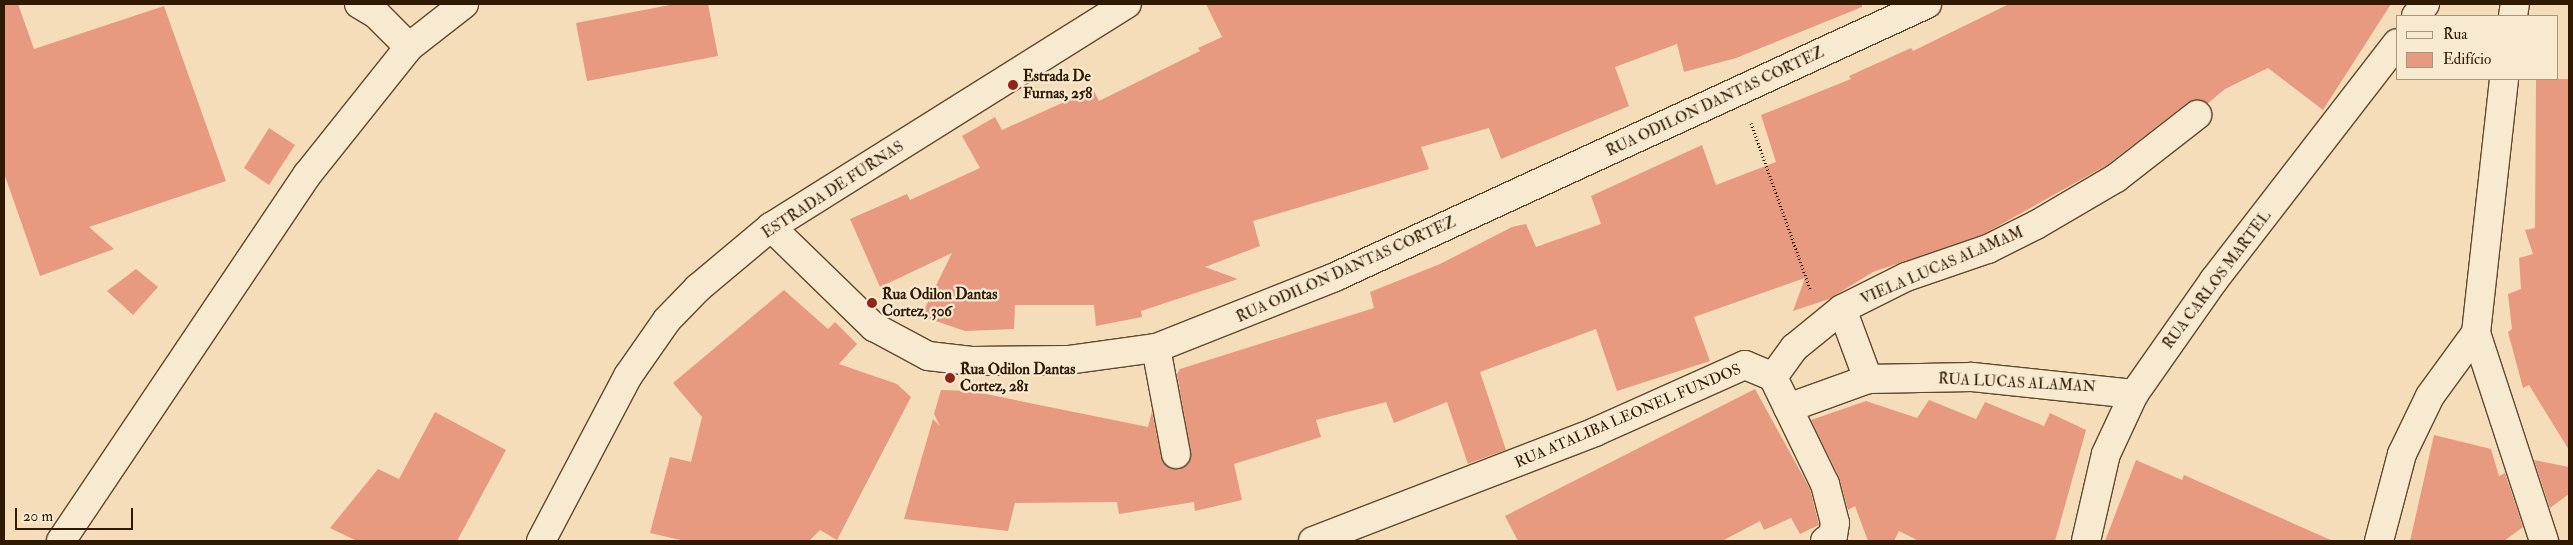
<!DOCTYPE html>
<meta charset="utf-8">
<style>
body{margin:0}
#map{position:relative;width:2573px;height:545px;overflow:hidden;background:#f4ddb8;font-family:"IM FELL Double Pica",serif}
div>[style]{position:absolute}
.building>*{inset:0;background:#e89a80}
.path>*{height:3px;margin-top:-1.5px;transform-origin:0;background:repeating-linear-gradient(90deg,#2f1900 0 1px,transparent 0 3.5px)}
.roads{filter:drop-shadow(1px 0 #604a2e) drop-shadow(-1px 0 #604a2e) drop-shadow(0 1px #604a2e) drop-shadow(0 -1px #604a2e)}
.minor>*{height:28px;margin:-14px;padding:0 14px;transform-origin:14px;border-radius:14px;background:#f8e9d1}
.dots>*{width:14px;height:14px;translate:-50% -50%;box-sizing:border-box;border:2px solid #f8e9d1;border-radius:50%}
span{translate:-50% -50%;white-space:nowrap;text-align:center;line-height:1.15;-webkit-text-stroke:4.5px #f8e9d1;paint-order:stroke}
.poi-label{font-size:15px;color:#2f1900;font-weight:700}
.left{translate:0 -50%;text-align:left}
.street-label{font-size:15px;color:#2f1900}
.frame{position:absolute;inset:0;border:5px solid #2f1900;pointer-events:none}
.legend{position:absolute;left:2396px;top:15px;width:162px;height:65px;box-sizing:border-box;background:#f8e9d1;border:1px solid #a8967d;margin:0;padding:6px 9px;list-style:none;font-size:15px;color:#2f1900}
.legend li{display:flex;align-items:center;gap:10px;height:25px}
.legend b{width:25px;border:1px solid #a8967d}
.scale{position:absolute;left:15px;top:508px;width:118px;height:22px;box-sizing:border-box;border:2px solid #2f1900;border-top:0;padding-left:6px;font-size:15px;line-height:18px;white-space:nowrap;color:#2f1900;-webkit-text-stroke:4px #f8e9d1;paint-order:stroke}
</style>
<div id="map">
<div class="building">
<i style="clip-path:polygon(4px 4px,18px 4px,34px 49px,164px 6px,226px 181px,89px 227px,114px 249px,40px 276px,4px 173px)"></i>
<i style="clip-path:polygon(675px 4px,708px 4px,718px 56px,587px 81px,576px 23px)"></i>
<i style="clip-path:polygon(1206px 4px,1862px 4px,1862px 7px,1736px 58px,1684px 72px,1677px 44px,1615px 67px,1629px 106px,1501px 159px,1489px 128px,1421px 147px,1429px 169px,1253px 221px,1260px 246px,1205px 267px,1238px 279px,1141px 311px,1142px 317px,1096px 326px,1094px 305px,1015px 305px,1014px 329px,965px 331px,921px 316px,952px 253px,880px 287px,850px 219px,907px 194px,910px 200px,980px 168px,962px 136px,995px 117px,1002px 130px,1093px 89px,1099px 101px,1200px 51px,1198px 48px,1222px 37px)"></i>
<i style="clip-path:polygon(2009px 4px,2391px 4px,2323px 110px,2268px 68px,2225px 89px,2207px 104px,2195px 100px,2187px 103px,2107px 165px,1982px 235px,1873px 272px,1829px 299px,1793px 311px,1805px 278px,1694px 317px,1710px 361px,1617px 391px,1596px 329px,1480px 372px,1506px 450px,1478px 460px,1468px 464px,1447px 402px,1394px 423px,1386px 402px,1316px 420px,1321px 437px,1234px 464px,1242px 500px,1195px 511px,1194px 502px,1119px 514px,1117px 502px,1015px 503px,1008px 531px,904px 519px,933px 419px,940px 426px,934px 414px,941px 390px,971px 391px,1148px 427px,1152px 411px,1161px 457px,1170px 469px,1179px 469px,1187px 465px,1191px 452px,1177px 374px,1180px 369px,1374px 308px,1370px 292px,1440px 264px,1512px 227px,1526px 224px,1536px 247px,1601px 224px,1591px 196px,1702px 145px,1716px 185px,1776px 162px,1761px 115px,1851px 79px,1849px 76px,1911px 48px,1913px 51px)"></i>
<i style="clip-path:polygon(2536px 79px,2569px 79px,2569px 450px,2529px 385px,2523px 388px,2508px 332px,2512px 329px,2508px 294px,2521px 289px,2519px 258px,2533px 254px,2525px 230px,2535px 228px)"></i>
<i style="clip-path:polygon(269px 128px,295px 145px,269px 185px,244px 168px)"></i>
<i style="clip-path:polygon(136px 269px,158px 287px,133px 315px,107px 291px)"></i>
<i style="clip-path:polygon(784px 290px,828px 329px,835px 322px,857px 344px,839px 364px,897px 384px,911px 397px,837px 540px,820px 530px,809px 541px,685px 541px,650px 533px,670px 457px,691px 462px,702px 417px,673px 383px)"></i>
<i style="clip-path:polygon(1755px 389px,1810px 489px,1819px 525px,1800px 534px,1791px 518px,1764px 530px,1760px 521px,1722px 541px,1518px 541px,1505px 516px)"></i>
<i style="clip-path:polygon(1929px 400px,1976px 419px,1985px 402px,2044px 426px,2050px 413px,2086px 430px,2055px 541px,1919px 541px,1899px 531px,1894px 541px,1868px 541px,1855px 506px,1848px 510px,1839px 477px,1811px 420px,1866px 401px,1917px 418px)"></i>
<i style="clip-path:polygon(435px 412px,506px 450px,457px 541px,357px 541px,330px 528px,378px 469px,399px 479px)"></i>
<i style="clip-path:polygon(2434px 435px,2491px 449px,2499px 476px,2505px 473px,2523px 527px,2504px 541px,2410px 541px)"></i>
<i style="clip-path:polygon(2136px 460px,2182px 480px,2184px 475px,2333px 541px,2105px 541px)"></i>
<i style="clip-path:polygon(2534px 460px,2569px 467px,2569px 494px,2550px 508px)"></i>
</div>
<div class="path">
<i style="left:1751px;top:123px;width:176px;rotate:70.4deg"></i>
</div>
<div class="roads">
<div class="minor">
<i style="left:359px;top:4px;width:21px;rotate:31deg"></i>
<i style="left:377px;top:15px;width:45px;rotate:45deg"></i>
<i style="left:2416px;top:16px;width:15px;rotate:-53deg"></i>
<i style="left:2513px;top:16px;width:12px;rotate:-81deg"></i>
<i style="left:771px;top:227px;width:144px;rotate:44.2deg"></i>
<i style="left:874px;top:327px;width:61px;rotate:28.2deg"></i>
<i style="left:928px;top:356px;width:44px;rotate:6.5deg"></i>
<i style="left:972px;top:361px;width:96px;rotate:-0.6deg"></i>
<i style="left:1068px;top:360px;width:89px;rotate:-7.8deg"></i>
<i style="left:1156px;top:348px;width:193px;rotate:-21.6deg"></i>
<i style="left:1335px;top:277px;width:652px;rotate:-24.76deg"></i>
<i style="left:1842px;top:309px;width:75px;rotate:69.6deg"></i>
<i style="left:2476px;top:333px;width:219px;rotate:71.9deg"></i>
<i style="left:1156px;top:348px;width:108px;rotate:79.3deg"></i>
<i style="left:1773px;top:377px;width:36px;rotate:-54deg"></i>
<i style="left:1794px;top:348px;width:62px;rotate:-39.1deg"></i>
<i style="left:1842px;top:309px;width:72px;rotate:-26.6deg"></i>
<i style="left:1906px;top:277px;width:87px;rotate:-18.9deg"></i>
<i style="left:1988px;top:249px;width:54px;rotate:-26.6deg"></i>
<i style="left:2036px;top:225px;width:93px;rotate:-30.4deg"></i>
<i style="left:2116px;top:178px;width:103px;rotate:-37.9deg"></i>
<i style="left:1788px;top:408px;width:85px;rotate:-19.9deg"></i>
<i style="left:1868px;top:379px;width:104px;rotate:-1.1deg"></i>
<i style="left:1972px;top:377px;width:163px;rotate:6deg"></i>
<i style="left:61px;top:541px;width:441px;rotate:-56.1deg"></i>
<i style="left:307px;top:175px;width:164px;rotate:-51.4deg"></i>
<i style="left:409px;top:47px;width:70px;rotate:-38deg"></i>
<i style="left:541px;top:541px;width:187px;rotate:-62.2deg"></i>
<i style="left:628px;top:376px;width:68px;rotate:-55.1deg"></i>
<i style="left:667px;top:320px;width:45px;rotate:-45.9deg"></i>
<i style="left:698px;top:288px;width:95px;rotate:-39.9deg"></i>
<i style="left:771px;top:227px;width:420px;rotate:-32.1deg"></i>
<i style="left:1313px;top:541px;width:302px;rotate:-21.1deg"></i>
<i style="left:1595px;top:432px;width:164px;rotate:-24.1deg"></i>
<i style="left:1745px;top:365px;width:30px;rotate:23deg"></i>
<i style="left:1773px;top:377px;width:119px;rotate:64.1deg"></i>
<i style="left:1825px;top:484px;width:40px;rotate:75.6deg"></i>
<i style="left:1835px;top:523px;width:12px;rotate:99deg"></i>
<i style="left:1833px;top:535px;width:10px;rotate:143deg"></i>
<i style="left:2086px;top:541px;width:89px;rotate:-77.1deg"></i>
<i style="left:2106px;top:454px;width:66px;rotate:-65deg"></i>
<i style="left:2134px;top:394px;width:139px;rotate:-54.9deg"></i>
<i style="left:2214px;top:280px;width:299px;rotate:-52.3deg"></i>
<i style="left:2379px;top:541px;width:90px;rotate:-75.2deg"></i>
<i style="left:2402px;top:454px;width:64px;rotate:-64.2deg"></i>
<i style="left:2430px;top:396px;width:78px;rotate:-53.9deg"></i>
<i style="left:2476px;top:333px;width:256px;rotate:-83.7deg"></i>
</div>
</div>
<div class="dots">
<i style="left:1013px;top:85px;background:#8f2418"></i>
<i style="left:872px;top:303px;background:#8f2418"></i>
<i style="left:950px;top:378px;background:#8f2418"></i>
</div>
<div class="poi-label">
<span class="left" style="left:1023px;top:85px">Estrada De<br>Furnas, 258</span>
<span class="left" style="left:882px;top:303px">Rua Odilon Dantas<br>Cortez, 306</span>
<span class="left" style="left:960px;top:378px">Rua Odilon Dantas<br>Cortez, 281</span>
</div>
<div class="street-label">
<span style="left:1715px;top:102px;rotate:-25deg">RUA ODILON DANTAS CORTEZ</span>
<span style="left:833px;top:190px;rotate:-33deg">ESTRADA DE FURNAS</span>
<span style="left:1942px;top:266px;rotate:-23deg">VIELA LUCAS ALAMAM</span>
<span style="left:1346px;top:270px;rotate:-24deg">RUA ODILON DANTAS CORTEZ</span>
<span style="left:2217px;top:280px;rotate:-53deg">RUA CARLOS MARTEL</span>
<span style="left:2017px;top:383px;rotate:3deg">RUA LUCAS ALAMAN</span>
<span style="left:1628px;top:416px;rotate:-23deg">RUA ATALIBA LEONEL FUNDOS</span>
</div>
<div class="frame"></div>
<ul class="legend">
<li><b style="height:6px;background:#f8e9d1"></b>Rua</li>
<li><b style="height:14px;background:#e89a80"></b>Edifício</li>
</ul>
<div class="scale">20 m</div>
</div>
